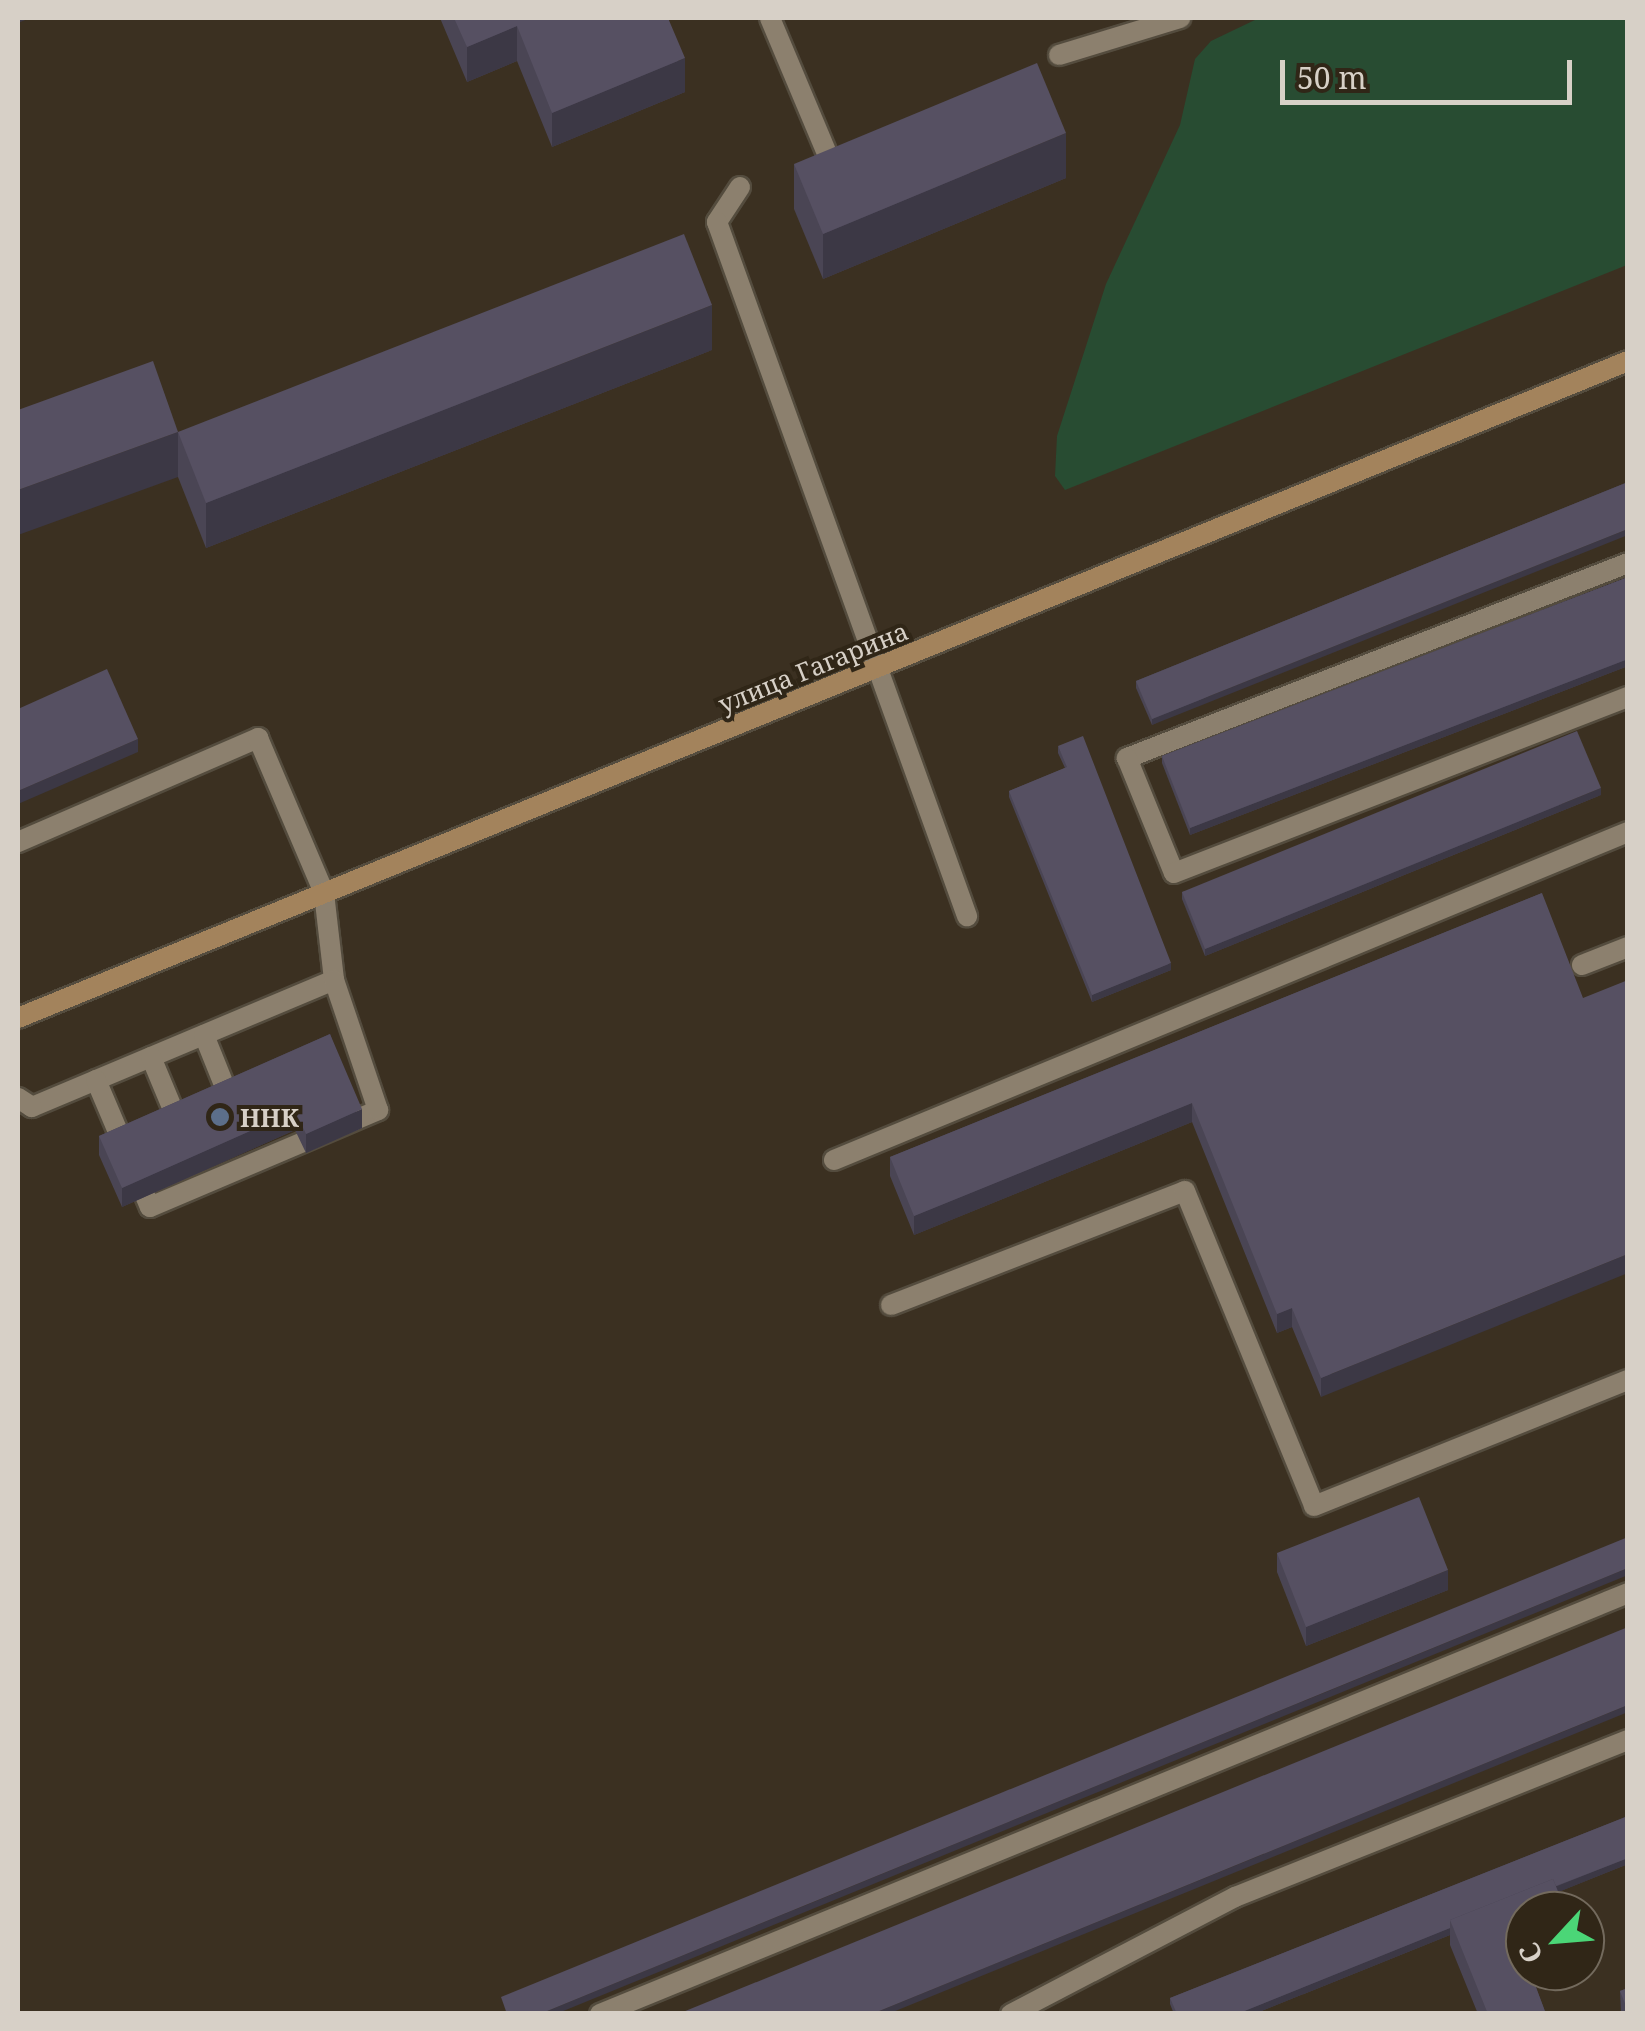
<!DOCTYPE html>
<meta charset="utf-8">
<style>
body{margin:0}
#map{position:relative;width:1645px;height:2031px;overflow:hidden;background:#3b3021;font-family:"Noto Serif",serif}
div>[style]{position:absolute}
.green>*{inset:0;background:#284c32}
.roads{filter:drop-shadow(2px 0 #544c3e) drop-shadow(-2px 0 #544c3e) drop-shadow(0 2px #544c3e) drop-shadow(0 -2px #544c3e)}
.service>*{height:20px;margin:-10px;padding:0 10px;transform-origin:10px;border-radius:10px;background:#8c806e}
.secondary>*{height:20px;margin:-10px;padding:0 10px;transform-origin:10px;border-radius:10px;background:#a3835c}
.wall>*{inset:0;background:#4a4554}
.shaded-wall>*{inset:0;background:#3c3845}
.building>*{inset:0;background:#565062}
.dots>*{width:28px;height:28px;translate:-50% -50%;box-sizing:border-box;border:5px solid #302617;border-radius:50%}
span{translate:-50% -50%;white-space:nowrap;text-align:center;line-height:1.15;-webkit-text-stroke:8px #302617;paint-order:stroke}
.street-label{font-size:25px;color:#d7d0c7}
.poi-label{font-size:25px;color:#d7d0c7;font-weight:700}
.left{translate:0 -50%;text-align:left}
.frame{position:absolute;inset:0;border:20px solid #d7d0c7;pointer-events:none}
.north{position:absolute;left:1505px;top:1891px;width:100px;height:100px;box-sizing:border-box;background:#302617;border:2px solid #736a5d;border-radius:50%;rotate:244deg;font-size:28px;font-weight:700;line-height:40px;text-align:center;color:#d7d0c7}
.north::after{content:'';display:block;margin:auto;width:35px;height:45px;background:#4bd677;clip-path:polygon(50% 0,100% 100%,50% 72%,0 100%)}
.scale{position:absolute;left:1280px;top:60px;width:292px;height:45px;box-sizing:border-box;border:5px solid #d7d0c7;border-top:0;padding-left:12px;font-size:30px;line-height:35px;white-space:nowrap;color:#d7d0c7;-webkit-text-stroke:8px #302617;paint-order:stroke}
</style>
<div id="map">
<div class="green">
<i style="clip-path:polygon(1259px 18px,1627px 18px,1627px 265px,1065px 490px,1055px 476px,1057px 436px,1106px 284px,1180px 125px,1195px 59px,1211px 41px)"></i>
</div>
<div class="roads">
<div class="service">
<i style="left:770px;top:18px;width:144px;rotate:67.2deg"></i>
<i style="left:1059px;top:55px;width:127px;rotate:-17deg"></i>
<i style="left:740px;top:187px;width:42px;rotate:123.3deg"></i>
<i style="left:717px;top:222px;width:738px;rotate:70.19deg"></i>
<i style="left:1628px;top:563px;width:538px;rotate:158.73deg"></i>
<i style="left:1127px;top:758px;width:124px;rotate:67.8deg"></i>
<i style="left:1174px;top:873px;width:487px;rotate:-21.2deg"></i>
<i style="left:18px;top:842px;width:262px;rotate:-23.4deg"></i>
<i style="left:258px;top:738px;width:168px;rotate:66.9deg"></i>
<i style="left:324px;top:893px;width:88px;rotate:83.4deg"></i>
<i style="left:334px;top:980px;width:328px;rotate:157.2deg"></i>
<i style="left:32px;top:1107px;width:17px;rotate:-147deg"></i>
<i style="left:1582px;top:965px;width:49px;rotate:-21.4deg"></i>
<i style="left:204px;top:1035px;width:78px;rotate:68.1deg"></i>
<i style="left:151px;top:1057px;width:78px;rotate:67.4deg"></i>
<i style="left:96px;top:1080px;width:138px;rotate:67deg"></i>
<i style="left:150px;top:1207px;width:248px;rotate:-23deg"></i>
<i style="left:378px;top:1110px;width:137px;rotate:-108.7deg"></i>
<i style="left:834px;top:1160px;width:859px;rotate:-22.45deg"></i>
<i style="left:891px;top:1305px;width:315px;rotate:-21.2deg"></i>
<i style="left:1185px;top:1191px;width:340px;rotate:67.7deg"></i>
<i style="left:1314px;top:1506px;width:338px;rotate:-21.9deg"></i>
<i style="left:600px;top:2014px;width:1111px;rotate:-22.27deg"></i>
<i style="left:1011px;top:2014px;width:253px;rotate:-27.6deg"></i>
<i style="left:1235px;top:1897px;width:423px;rotate:-21.8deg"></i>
</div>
<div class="secondary">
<i style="left:18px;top:1018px;width:1739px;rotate:-22.2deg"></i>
</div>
</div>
<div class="wall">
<i style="clip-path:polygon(440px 18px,668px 18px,685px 92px,552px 147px,517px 61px,467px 82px)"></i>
<i style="clip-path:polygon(794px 164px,1066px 178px,823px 279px,794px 209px)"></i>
<i style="clip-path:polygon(712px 350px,206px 548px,178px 477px,178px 432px)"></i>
<i style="clip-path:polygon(1628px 482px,1152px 725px,1136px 688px,1136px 681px)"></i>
<i style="clip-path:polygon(1628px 577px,1628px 666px,1190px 835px,1162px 763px,1162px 756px)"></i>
<i style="clip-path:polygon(1058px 746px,1171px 970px,1092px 1002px,1009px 797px,1009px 791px,1065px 768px,1058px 753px)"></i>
<i style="clip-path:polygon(1601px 795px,1205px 956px,1182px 899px,1182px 892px)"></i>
<i style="clip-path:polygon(1542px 893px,1321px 1397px,1292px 1327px,1277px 1333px,1192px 1122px,914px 1235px,890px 1176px,890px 1157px)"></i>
<i style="clip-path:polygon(330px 1034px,362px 1128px,306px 1153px,295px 1130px,122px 1207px,99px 1155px,99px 1136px)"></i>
<i style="clip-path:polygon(1277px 1553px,1448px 1590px,1306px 1646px,1277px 1572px)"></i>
<i style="clip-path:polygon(1628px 1816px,1628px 1864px,1558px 1892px,1525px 1971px,1571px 1971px,1535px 1985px,1546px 2014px,1478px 2014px,1450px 1945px,1450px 1935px,1254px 2014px,1174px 2014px,1170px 2004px,1170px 1998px)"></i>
<i style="clip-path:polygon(1628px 1988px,1628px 2014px,1621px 2014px,1620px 1991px)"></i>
</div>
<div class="shaded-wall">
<i style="clip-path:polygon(18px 18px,30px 18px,18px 23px)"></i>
<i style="clip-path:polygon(517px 26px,517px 61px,467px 82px,467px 47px)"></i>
<i style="clip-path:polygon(685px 58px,685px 92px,552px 147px,552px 113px)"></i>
<i style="clip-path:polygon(1066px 133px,1066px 178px,823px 279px,823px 234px)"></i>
<i style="clip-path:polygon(712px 305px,712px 350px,206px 548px,206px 503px)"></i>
<i style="clip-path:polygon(178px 432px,178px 477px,18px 535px,18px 490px)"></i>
<i style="clip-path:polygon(1628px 529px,1628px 535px,1152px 725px,1152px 719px)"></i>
<i style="clip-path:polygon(1628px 659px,1628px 666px,1190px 835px,1190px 828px)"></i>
<i style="clip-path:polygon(138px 739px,138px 752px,18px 804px,18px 791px)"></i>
<i style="clip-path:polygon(1601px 788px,1601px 795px,1205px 956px,1205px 949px)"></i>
<i style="clip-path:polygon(1171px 963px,1171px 970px,1092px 1002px,1092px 995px)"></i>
<i style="clip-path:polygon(1192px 1103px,1192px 1122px,914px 1235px,914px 1216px)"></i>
<i style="clip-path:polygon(362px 1109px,362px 1128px,306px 1153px,306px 1134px)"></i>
<i style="clip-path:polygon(295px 1111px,295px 1130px,122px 1207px,122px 1188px)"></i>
<i style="clip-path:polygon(1628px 1254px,1628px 1273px,1321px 1397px,1321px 1378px)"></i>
<i style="clip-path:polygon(1292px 1308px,1292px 1327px,1277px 1333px,1277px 1314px)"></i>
<i style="clip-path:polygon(1628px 1568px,1628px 1575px,556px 2014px,540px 2014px)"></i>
<i style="clip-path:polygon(1448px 1570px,1448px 1590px,1306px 1646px,1306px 1627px)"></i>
<i style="clip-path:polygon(1628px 1705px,1628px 1712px,888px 2014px,872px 2014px)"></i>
<i style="clip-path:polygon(1628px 1858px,1628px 1864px,1456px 1933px,1453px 1927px)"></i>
<i style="clip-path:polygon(1450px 1928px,1450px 1935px,1254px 2014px,1237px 2014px)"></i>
<i style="clip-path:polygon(1527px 1971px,1571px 1971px,1527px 1988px)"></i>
</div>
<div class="building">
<i style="clip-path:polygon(454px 18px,668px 18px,685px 58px,552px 113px,517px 26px,467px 47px)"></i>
<i style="clip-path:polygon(1037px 63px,1066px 133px,823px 234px,794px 164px)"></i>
<i style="clip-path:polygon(684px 234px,712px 305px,206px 503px,178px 432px)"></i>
<i style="clip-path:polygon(153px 361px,178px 432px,18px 490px,18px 410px)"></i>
<i style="clip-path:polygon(1628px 482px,1628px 529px,1152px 719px,1136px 681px)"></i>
<i style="clip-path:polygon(1628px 577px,1628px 659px,1190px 828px,1162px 756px)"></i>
<i style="clip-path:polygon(107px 669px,138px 739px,18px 791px,18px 709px)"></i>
<i style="clip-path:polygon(1577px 731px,1601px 788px,1205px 949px,1182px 892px)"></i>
<i style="clip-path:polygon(1083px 736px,1171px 963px,1092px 995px,1009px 791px,1067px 767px,1058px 746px)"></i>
<i style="clip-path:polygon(1542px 893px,1583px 998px,1628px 980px,1628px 1254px,1321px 1378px,1292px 1308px,1277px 1314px,1192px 1103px,914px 1216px,890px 1157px)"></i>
<i style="clip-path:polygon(330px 1034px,362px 1109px,306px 1134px,295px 1111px,122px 1188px,99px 1136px)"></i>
<i style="clip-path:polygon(1419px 1497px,1448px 1570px,1306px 1627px,1277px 1553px)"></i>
<i style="clip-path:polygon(1628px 1537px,1628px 1568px,540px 2014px,507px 2014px,501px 1997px)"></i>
<i style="clip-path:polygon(1628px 1627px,1628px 1705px,872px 2014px,678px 2014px)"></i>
<i style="clip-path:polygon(1628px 1816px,1628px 1858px,1556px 1886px,1553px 1879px,1450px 1920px,1450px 1928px,1237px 2014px,1177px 2014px,1170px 1998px)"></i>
<i style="clip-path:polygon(1553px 1879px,1566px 1911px,1525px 1911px,1525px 1971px,1530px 1971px,1546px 2014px,1488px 2014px,1450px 1920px)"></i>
<i style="clip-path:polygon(1628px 1988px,1628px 2011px,1620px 1991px)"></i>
</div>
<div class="dots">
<i style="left:220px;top:1117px;background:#5c6f8a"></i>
</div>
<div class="street-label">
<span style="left:813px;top:667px;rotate:-22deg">улица Гагарина</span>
</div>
<div class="poi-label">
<span class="left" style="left:240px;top:1117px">ННК</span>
</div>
<div class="frame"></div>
<div class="north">С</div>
<div class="scale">50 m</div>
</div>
